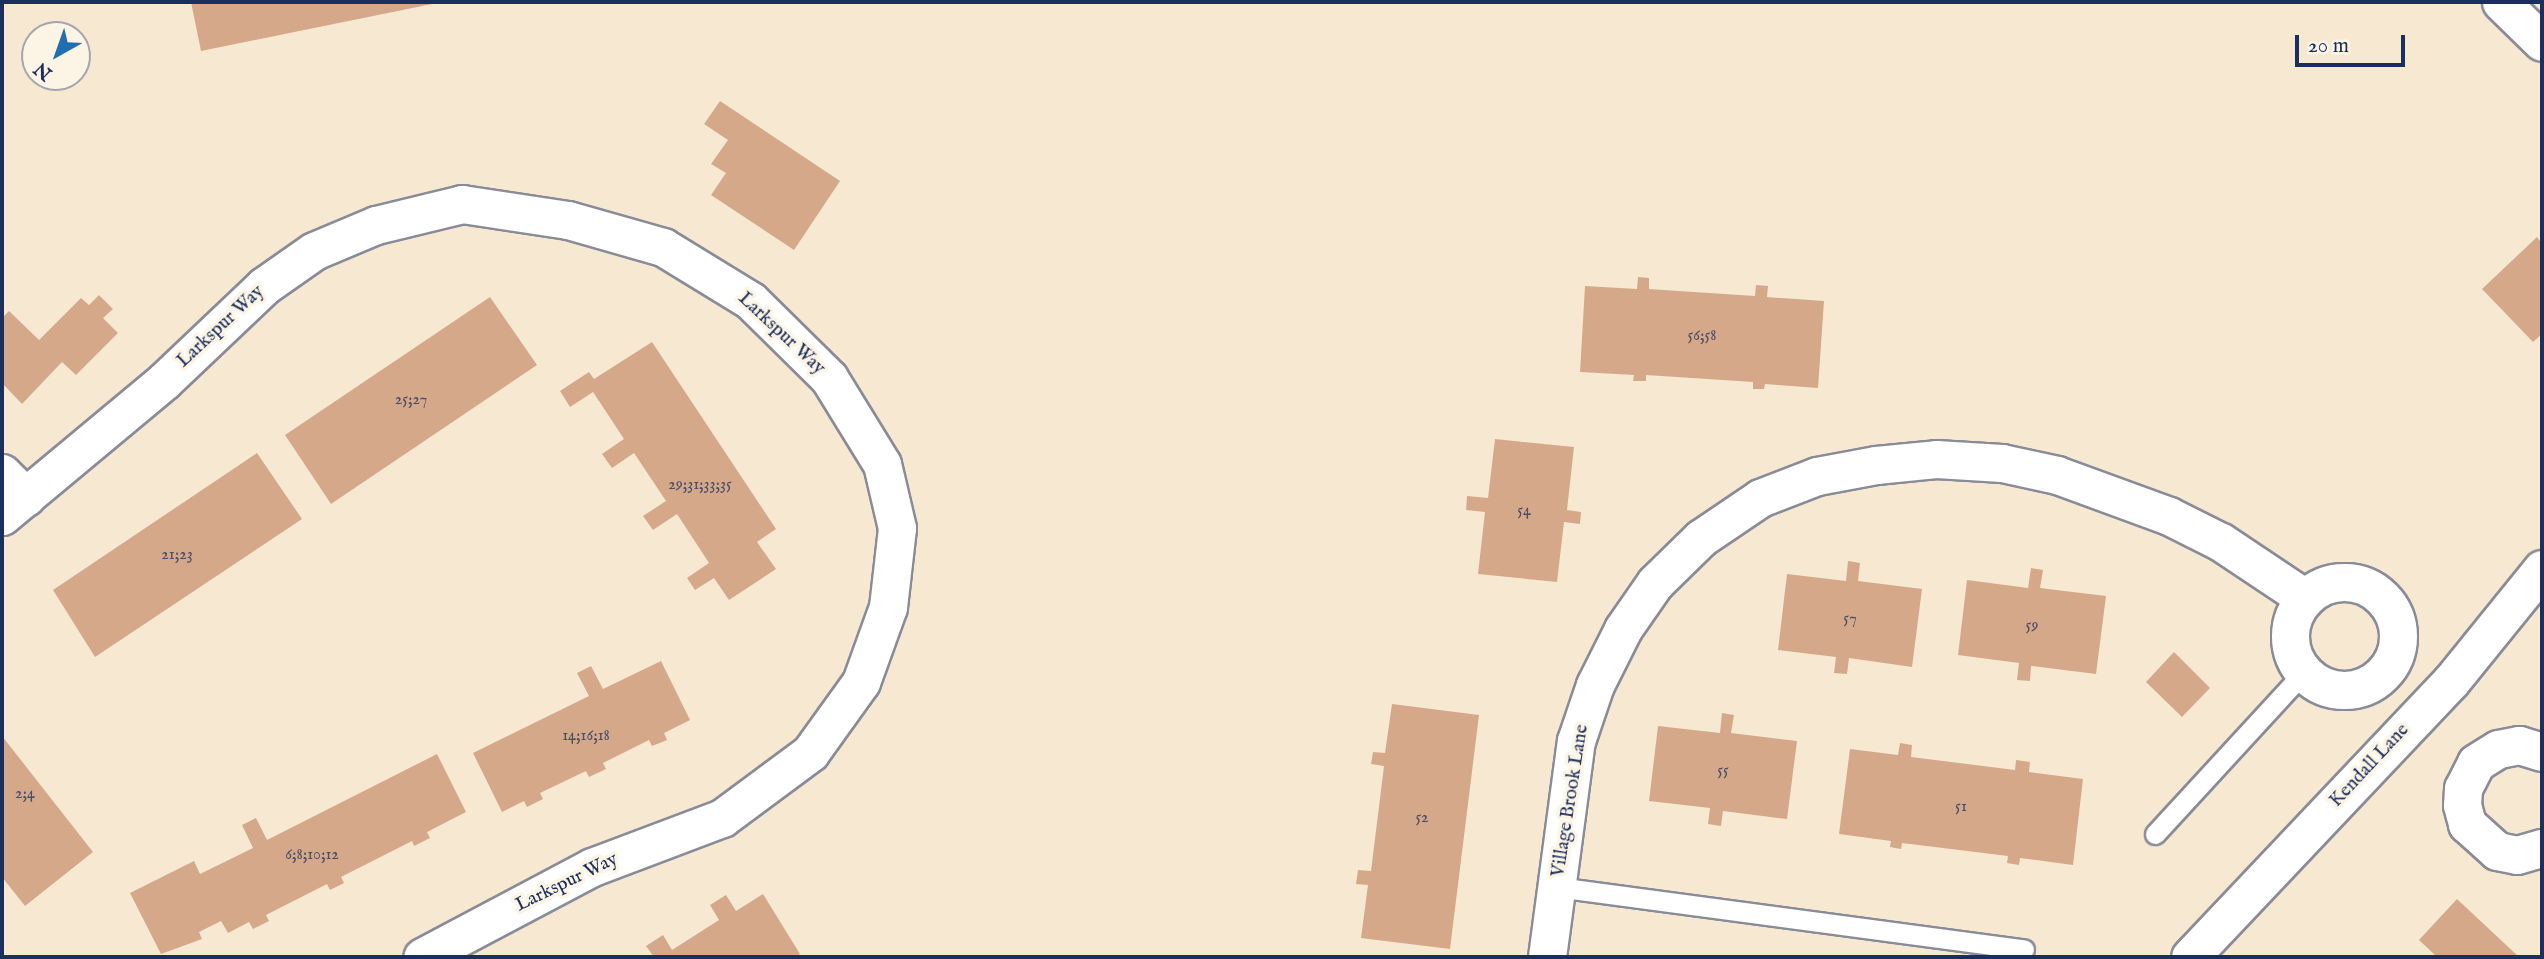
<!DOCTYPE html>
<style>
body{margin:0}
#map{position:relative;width:2544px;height:959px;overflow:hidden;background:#f7e9d1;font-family:"IM FELL English",serif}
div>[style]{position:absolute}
.building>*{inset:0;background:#d5a88a}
.roads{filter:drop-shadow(2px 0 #898c98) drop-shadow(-2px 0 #898c98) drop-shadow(0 2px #898c98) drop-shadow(0 -2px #898c98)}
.lane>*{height:19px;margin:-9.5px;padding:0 9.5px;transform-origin:9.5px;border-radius:9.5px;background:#fff}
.street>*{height:37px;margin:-18.5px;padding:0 18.5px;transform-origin:18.5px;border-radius:18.5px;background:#fff}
.street>.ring{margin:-18.5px;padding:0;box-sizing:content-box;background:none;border:37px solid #fff;border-radius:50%}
span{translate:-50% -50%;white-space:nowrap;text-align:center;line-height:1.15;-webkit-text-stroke:7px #fcf5e5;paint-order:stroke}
.number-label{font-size:16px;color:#4a4d69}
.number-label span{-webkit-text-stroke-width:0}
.street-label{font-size:19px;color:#1b2f5e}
.frame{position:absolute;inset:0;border:4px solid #1b2f5e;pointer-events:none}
.north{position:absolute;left:21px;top:21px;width:70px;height:70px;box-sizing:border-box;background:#fcf5e5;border:2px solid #a2a6af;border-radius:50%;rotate:220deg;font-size:19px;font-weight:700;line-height:28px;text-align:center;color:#1b2f5e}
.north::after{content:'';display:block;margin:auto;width:24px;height:32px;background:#1f6fb2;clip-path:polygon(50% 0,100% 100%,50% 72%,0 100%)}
.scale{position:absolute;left:2295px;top:35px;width:110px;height:32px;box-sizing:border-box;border:4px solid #1b2f5e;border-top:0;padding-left:9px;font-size:21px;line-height:24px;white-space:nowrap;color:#1b2f5e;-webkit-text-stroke:5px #fcf5e5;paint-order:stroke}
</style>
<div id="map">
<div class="building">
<i style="clip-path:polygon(191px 2px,437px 2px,437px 3px,201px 51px)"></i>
<i style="clip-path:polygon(720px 101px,840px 181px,794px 250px,711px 195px,726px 173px,711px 164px,728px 140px,704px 124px)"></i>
<i style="clip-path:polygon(2537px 237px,2542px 244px,2542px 334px,2533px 342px,2482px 289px)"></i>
<i style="clip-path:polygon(1638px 277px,1649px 278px,1649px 289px,1755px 296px,1756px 285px,1768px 286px,1767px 297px,1824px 301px,1818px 388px,1765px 384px,1764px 389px,1753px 389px,1753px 382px,1646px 375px,1646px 381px,1633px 381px,1634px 375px,1580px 372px,1585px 286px,1637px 289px)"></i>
<i style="clip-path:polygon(99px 295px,113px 309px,103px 318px,118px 333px,76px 375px,62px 362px,22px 404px,2px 383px,2px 318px,9px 311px,39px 340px,81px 298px,89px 305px)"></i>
<i style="clip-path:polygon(490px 297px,537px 365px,331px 504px,285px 435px)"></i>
<i style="clip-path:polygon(652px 342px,776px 529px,757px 542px,776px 569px,729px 600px,714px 578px,695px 590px,687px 578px,709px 563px,677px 514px,653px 530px,643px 516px,666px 501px,634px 453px,612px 468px,602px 454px,624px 439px,593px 392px,570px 407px,560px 391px,589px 372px,594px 379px)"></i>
<i style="clip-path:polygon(1495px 439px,1574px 447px,1567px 510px,1581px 512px,1580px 524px,1564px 522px,1557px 582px,1478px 574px,1485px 512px,1466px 510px,1467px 496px,1488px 498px)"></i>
<i style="clip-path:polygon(257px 453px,302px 519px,95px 657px,53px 590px)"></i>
<i style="clip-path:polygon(1848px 561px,1860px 563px,1858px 581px,1922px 589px,1912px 667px,1849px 658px,1847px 674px,1834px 673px,1836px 657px,1778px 650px,1787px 574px,1846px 581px)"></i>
<i style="clip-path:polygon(2031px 568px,2043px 570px,2040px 588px,2106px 596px,2096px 674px,2031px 666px,2030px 681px,2017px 680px,2019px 663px,1958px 655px,1967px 580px,2028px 588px)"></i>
<i style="clip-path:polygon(2174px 652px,2210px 688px,2182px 717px,2146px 682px)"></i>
<i style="clip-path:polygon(661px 661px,690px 720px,664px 733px,667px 740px,652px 746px,649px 740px,603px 763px,606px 769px,589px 777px,586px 771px,540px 793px,543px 799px,527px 807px,524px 801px,502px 812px,473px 753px,589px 696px,577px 673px,591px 666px,603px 689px)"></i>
<i style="clip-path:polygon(1392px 704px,1479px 715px,1450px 949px,1361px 938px,1368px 885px,1356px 884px,1358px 870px,1371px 871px,1384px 766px,1371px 764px,1373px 752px,1385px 753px)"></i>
<i style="clip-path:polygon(1722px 713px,1734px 715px,1731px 733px,1797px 741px,1787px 819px,1723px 811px,1721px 826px,1708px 824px,1710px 808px,1649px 801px,1658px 726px,1720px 733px)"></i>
<i style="clip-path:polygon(2px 736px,93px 852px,25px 906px,2px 877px)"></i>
<i style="clip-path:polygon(1900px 743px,1912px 745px,1911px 757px,2015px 770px,2016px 760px,2030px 762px,2029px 772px,2083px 779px,2073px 865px,2020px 858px,2019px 865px,2007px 863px,2008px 856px,1902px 843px,1901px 849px,1890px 847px,1891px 841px,1839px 834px,1850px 749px,1898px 755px)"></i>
<i style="clip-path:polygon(437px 754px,466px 812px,427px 832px,430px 838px,414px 846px,412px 841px,341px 877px,344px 883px,330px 890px,327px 884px,266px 915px,269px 921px,253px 929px,249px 922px,228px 933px,221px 921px,199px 932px,202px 939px,161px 954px,130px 893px,194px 861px,200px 874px,253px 848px,242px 825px,256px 818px,267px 840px)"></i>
<i style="clip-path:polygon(763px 894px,800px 954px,796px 957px,654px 957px,646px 946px,663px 935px,672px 950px,719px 920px,710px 905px,726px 895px,736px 911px)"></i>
<i style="clip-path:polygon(2457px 899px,2519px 957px,2437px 957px,2419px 940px)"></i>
</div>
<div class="roads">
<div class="lane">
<i style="left:2155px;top:834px;width:220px;rotate:-47.4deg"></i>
<i style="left:1557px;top:887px;width:471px;rotate:7.6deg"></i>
</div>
<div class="street">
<i style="left:2501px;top:2px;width:57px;rotate:44.3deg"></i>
<i style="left:2px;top:473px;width:34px;rotate:45deg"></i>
<i style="left:2px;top:516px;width:211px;rotate:-39.8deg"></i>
<i style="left:164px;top:381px;width:138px;rotate:-43.5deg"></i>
<i style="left:264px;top:286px;width:61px;rotate:-35deg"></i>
<i style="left:314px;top:251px;width:67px;rotate:-22.8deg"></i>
<i style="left:376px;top:225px;width:89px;rotate:-13.7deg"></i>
<i style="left:462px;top:204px;width:107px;rotate:8.6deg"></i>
<i style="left:568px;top:220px;width:99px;rotate:15.9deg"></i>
<i style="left:663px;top:247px;width:103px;rotate:31.5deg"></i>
<i style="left:751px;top:301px;width:110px;rotate:44.6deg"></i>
<i style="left:829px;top:378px;width:101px;rotate:58.4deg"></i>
<i style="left:882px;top:464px;width:66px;rotate:76.8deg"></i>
<i style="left:897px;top:528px;width:80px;rotate:96.5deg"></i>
<i style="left:888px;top:607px;width:80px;rotate:109.8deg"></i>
<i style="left:861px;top:682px;width:87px;rotate:125.7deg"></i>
<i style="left:810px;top:753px;width:109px;rotate:143.5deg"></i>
<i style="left:722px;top:818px;width:139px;rotate:159.3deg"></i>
<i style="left:592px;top:867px;width:192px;rotate:152.1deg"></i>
<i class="ring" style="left:2290px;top:582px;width:71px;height:71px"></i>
<i style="left:2542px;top:752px;width:24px;rotate:-163deg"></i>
<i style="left:2519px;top:745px;width:21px;rotate:169deg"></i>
<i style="left:2498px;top:749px;width:26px;rotate:148deg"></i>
<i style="left:2476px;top:763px;width:28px;rotate:117deg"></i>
<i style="left:2463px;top:788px;width:17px;rotate:93deg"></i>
<i style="left:2462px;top:805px;width:20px;rotate:75deg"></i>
<i style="left:2467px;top:824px;width:40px;rotate:42deg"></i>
<i style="left:2497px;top:851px;width:20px;rotate:11deg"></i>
<i style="left:2517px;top:855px;width:26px;rotate:-16deg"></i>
<i style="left:1547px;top:957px;width:218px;rotate:-82.4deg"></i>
<i style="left:1576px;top:741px;width:59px;rotate:-71.3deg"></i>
<i style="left:1595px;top:685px;width:63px;rotate:-63.4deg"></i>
<i style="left:1623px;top:629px;width:56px;rotate:-55.2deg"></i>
<i style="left:1655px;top:583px;width:64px;rotate:-44.4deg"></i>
<i style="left:1701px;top:538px;width:71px;rotate:-34.1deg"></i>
<i style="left:1760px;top:498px;width:61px;rotate:-21.1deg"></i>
<i style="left:1817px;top:476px;width:60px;rotate:-10.6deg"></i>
<i style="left:1876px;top:465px;width:60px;rotate:-5.7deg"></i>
<i style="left:1936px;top:459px;width:66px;rotate:3.5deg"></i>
<i style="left:2002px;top:463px;width:56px;rotate:12.3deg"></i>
<i style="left:2057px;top:475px;width:119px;rotate:20.1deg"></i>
<i style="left:2169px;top:516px;width:58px;rotate:26.6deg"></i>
<i style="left:2221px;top:542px;width:101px;rotate:33.7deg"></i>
<i style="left:2190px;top:957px;width:381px;rotate:-46.6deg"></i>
<i style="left:2452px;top:680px;width:143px;rotate:-51deg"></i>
</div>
</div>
<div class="number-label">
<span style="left:1702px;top:336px">56;58</span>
<span style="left:411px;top:400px">25;27</span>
<span style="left:700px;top:485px">29;31;33;35</span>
<span style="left:1524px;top:511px">54</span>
<span style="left:177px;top:555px">21;23</span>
<span style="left:1850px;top:619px">57</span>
<span style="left:2032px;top:626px">59</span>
<span style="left:586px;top:736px">14;16;18</span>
<span style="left:1723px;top:771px">55</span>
<span style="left:25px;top:794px">2;4</span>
<span style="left:1961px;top:807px">51</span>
<span style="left:1422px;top:818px">52</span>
<span style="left:312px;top:855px">6;8;10;12</span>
</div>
<div class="street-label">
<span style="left:221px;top:327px;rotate:-43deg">Larkspur Way</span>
<span style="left:781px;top:334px;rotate:43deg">Larkspur Way</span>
<span style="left:2370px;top:766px;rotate:-47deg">Kendall Lane</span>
<span style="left:1571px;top:801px;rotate:-81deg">Village Brook Lane</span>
<span style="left:567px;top:883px;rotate:-26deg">Larkspur Way</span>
</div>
<div class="frame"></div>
<div class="north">N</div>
<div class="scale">20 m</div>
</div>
